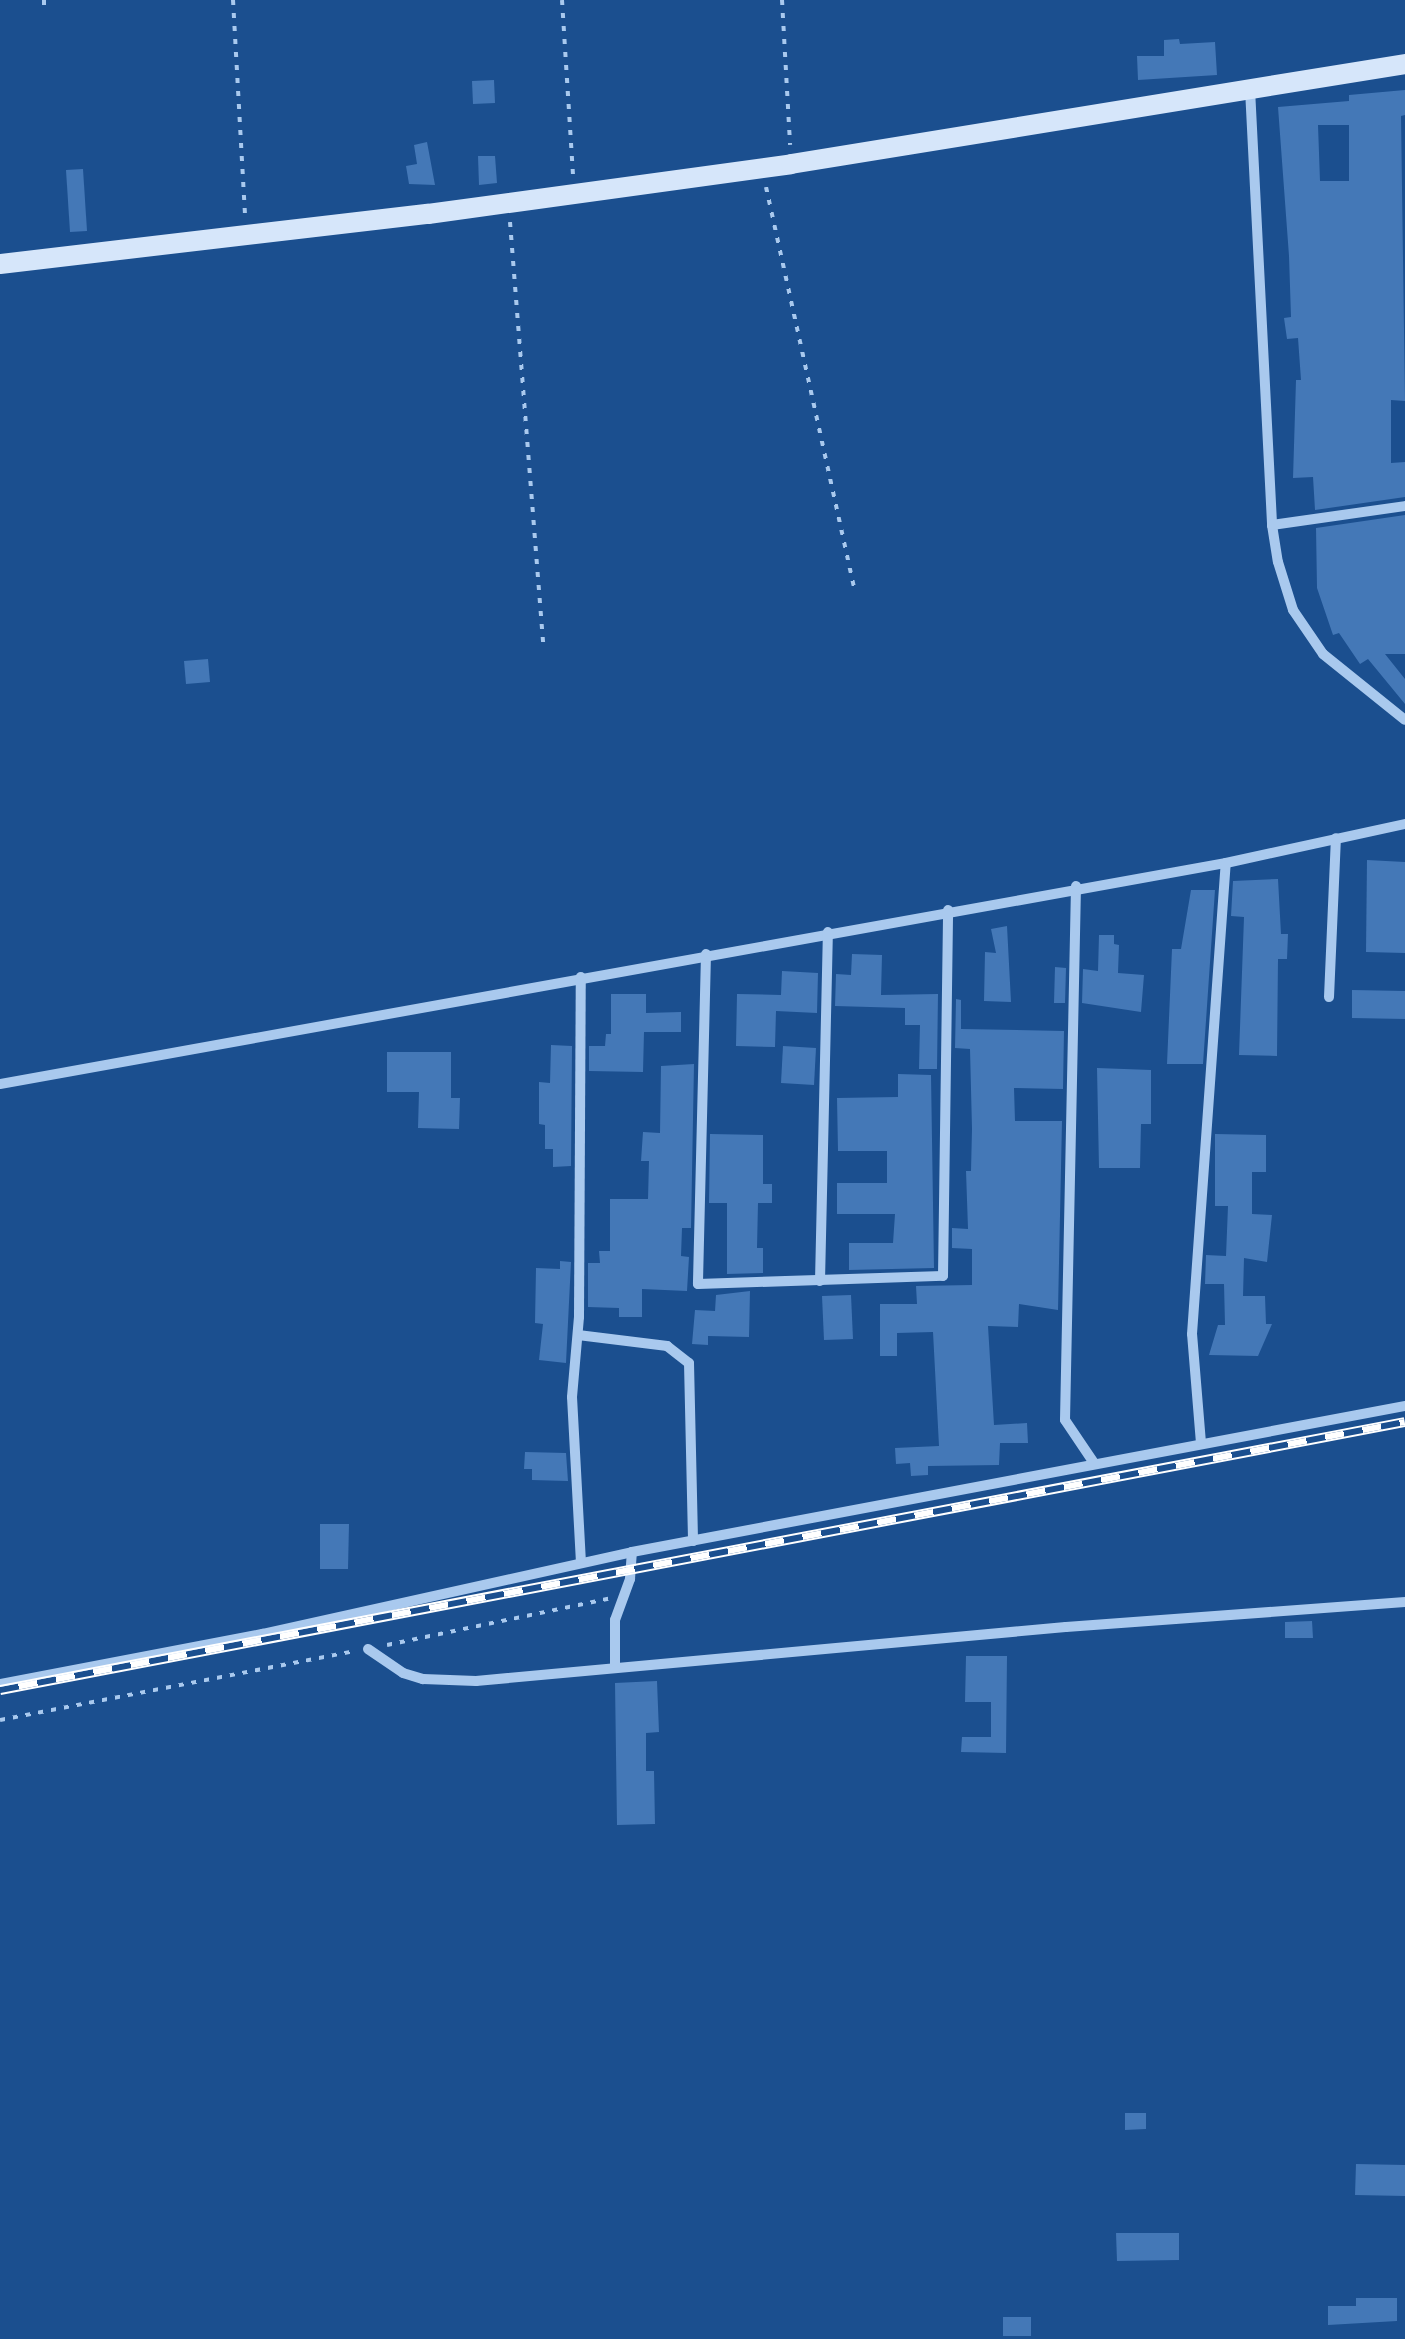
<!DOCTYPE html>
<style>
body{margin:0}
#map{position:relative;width:1405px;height:2339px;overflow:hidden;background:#1b4f8f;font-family:"Asap Condensed",sans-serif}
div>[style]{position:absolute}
.building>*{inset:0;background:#4478b7}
.path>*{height:4px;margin-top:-2px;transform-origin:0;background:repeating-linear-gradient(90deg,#a9c9ee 0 5px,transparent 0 13px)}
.street>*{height:10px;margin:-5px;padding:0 5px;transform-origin:5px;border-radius:5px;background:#a9c9ee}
.secondary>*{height:20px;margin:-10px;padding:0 10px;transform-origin:10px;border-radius:10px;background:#d6e6fa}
.rail>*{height:10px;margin-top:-5px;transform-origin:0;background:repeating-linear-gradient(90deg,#1b4f8f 0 19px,#fff 0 38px);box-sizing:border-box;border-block:2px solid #fff}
span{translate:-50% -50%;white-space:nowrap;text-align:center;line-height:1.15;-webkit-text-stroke:10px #1b4f8f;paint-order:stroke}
</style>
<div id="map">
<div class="building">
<i style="clip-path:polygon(1179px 39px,1180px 44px,1215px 42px,1217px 75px,1138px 80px,1137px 56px,1164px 56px,1164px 40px)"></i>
<i style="clip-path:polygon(494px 80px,495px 103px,473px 104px,472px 81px)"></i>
<i style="clip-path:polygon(evenodd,1405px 90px,1405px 115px,1401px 116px,1405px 401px,1391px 400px,1391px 463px,1405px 462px,1405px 497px,1315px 510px,1313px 477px,1293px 478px,1296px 380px,1301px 380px,1298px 338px,1287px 339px,1284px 318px,1291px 317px,1289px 256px,1278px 107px,1349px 101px,1349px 95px,1405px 90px,1318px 125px,1349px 125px,1349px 181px,1320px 181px,1318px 125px)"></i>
<i style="clip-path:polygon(427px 142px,435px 185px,409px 184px,406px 166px,417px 164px,414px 145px)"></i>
<i style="clip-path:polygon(478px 156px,495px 156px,497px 183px,479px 185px)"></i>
<i style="clip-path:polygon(83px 169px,87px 231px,70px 232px,66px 170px)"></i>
<i style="clip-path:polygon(1405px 515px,1405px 654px,1385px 654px,1405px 679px,1405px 704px,1368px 659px,1360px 664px,1339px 633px,1333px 635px,1317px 588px,1316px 528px)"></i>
<i style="clip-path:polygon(208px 659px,210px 682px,186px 684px,184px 661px)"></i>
<i style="clip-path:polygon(1367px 860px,1405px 862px,1405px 953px,1366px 952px)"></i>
<i style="clip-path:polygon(1278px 879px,1281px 934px,1288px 934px,1287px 959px,1278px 959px,1277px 1056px,1239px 1055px,1244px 917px,1231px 916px,1233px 881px)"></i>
<i style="clip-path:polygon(1191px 890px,1215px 890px,1203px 1064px,1167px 1064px,1172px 949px,1181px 949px)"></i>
<i style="clip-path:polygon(1007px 926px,1011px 1002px,984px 1001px,985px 952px,996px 953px,991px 929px)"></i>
<i style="clip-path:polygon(1099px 935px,1114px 935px,1114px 944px,1119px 945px,1118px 973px,1144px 975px,1141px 1012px,1082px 1003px,1083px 969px,1098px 971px)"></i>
<i style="clip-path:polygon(852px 954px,882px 955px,881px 995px,938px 994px,937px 1069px,919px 1069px,920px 1025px,905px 1025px,905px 1008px,835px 1006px,836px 974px,851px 975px)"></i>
<i style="clip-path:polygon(1055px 967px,1066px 968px,1065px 1003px,1054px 1003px)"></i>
<i style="clip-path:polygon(782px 971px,818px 973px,817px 1013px,776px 1011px,775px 1047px,736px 1046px,737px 994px,781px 995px)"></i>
<i style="clip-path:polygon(1352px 990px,1405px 991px,1405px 1019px,1352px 1018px)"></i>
<i style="clip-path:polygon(611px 994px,646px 994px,646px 1013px,681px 1012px,681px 1032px,644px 1032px,643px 1072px,589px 1071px,589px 1046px,605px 1046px,606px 1034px,611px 1034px)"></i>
<i style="clip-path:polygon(956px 999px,961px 1000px,961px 1029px,1064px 1031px,1063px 1089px,1014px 1088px,1015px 1121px,1062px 1121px,1058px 1310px,1019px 1304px,1018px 1327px,988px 1326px,994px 1425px,1027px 1423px,1028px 1443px,1000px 1443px,999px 1465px,928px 1466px,928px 1475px,911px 1476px,910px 1463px,896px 1464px,895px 1448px,939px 1446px,933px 1332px,897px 1333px,897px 1356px,880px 1356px,880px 1304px,917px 1304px,916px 1286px,972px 1285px,972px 1249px,952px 1248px,952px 1228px,968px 1229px,966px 1171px,971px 1171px,972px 1129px,970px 1049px,955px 1048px)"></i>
<i style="clip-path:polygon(551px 1045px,572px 1046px,571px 1166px,553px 1167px,553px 1149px,545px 1149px,545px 1125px,539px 1124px,539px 1082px,550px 1083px)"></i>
<i style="clip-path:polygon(783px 1046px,816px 1048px,814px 1085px,781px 1083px)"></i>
<i style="clip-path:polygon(387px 1052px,451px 1052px,451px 1098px,460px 1098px,459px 1129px,418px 1128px,419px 1092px,387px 1092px)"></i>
<i style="clip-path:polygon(694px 1064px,691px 1228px,682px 1228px,681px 1256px,689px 1257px,687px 1291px,642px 1289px,642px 1317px,619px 1317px,619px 1308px,588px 1307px,588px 1263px,600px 1263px,599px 1251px,610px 1251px,610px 1199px,648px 1199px,649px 1161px,641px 1161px,643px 1132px,660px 1133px,661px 1066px)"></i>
<i style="clip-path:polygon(1097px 1068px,1151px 1070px,1151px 1124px,1141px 1124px,1140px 1168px,1099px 1168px)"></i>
<i style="clip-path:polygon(898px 1074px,931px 1075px,934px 1268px,849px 1270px,849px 1243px,893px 1243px,895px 1214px,837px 1214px,837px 1183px,887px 1183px,887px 1151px,838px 1151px,837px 1098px,898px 1097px)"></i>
<i style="clip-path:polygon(710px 1134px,763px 1135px,763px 1184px,772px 1184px,772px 1203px,758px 1203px,757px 1248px,763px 1248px,763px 1273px,727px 1274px,727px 1203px,709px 1203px)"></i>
<i style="clip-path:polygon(1215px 1134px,1266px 1135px,1266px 1172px,1252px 1172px,1252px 1214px,1272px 1215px,1267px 1262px,1244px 1258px,1243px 1296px,1265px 1296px,1266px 1324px,1272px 1324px,1258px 1356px,1209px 1355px,1218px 1325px,1225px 1325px,1224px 1284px,1205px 1284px,1206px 1255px,1226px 1256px,1228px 1206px,1215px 1206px)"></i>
<i style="clip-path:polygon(560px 1261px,571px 1262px,566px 1363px,539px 1360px,543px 1324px,535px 1323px,536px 1268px,560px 1269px)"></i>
<i style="clip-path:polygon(750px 1291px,749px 1337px,708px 1336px,708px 1345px,692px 1344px,695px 1310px,715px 1311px,716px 1295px)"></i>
<i style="clip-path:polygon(851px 1295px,853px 1339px,824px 1340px,822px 1296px)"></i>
<i style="clip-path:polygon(525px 1452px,566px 1453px,568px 1481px,532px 1480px,532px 1469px,524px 1469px)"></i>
<i style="clip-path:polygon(320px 1524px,349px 1524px,348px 1569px,320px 1569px)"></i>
<i style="clip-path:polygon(1312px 1621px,1313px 1638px,1285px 1638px,1285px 1622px)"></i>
<i style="clip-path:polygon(966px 1656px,1007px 1656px,1006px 1753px,961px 1752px,962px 1737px,991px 1737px,991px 1702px,965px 1702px)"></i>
<i style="clip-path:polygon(657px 1681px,659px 1732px,646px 1733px,646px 1771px,654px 1771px,655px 1824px,617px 1825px,615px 1683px)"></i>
<i style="clip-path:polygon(1125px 2113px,1146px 2113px,1146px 2129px,1125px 2130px)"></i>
<i style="clip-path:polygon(1356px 2164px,1405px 2165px,1405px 2196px,1355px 2195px)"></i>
<i style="clip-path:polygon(1116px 2233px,1179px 2233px,1179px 2260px,1117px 2261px)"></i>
<i style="clip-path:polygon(1356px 2298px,1397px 2298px,1397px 2321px,1328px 2325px,1328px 2306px,1356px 2306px)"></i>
<i style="clip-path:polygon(1003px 2317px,1031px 2317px,1031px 2336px,1003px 2336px)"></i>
</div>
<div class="path">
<i style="left:44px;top:0;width:12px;rotate:90deg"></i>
<i style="left:233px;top:0;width:215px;rotate:86.8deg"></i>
<i style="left:562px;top:0;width:175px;rotate:86.4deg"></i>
<i style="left:782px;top:0;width:145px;rotate:86.8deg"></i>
<i style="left:766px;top:187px;width:415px;rotate:77.6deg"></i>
<i style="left:510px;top:222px;width:422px;rotate:85.5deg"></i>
<i style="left:387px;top:1645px;width:226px;rotate:-11.8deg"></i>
<i style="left:0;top:1720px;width:361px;rotate:-11deg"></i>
</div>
<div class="street">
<i style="left:1250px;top:89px;width:437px;rotate:87.1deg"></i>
<i style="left:1272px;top:525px;width:37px;rotate:81deg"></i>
<i style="left:1278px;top:562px;width:50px;rotate:72.6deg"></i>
<i style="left:1293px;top:610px;width:53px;rotate:55.7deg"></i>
<i style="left:1323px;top:654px;width:105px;rotate:38.8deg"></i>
<i style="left:1272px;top:525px;width:134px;rotate:-8.1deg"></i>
<i style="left:1076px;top:886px;width:534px;rotate:91.18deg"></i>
<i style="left:1065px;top:1420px;width:52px;rotate:56deg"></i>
<i style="left:706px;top:954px;width:330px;rotate:91.4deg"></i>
<i style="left:698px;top:1284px;width:245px;rotate:-1.9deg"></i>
<i style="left:943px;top:1276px;width:366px;rotate:-89.2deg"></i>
<i style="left:1329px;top:997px;width:159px;rotate:-87.5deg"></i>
<i style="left:0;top:1084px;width:1246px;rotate:-10.22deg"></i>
<i style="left:1226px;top:863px;width:183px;rotate:-12.3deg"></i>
<i style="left:820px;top:1281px;width:349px;rotate:-88.7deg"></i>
<i style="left:578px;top:1335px;width:90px;rotate:7deg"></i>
<i style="left:667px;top:1346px;width:28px;rotate:38deg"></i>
<i style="left:689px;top:1363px;width:178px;rotate:88.7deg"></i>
<i style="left:1201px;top:1443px;width:109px;rotate:-94.7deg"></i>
<i style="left:1192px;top:1334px;width:472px;rotate:-85.9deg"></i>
<i style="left:581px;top:1563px;width:166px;rotate:-93.1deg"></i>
<i style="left:572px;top:1397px;width:80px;rotate:-85deg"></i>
<i style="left:579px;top:1317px;width:340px;rotate:-89.7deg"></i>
<i style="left:368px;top:1649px;width:42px;rotate:34.4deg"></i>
<i style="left:403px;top:1673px;width:21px;rotate:17deg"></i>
<i style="left:423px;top:1679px;width:53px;rotate:2.2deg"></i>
<i style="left:476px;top:1681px;width:592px;rotate:-5.23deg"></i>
<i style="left:1066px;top:1627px;width:340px;rotate:-4.2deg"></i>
<i style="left:615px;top:1668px;width:48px;rotate:-90deg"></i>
<i style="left:615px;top:1620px;width:44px;rotate:-69.9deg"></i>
<i style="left:630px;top:1579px;width:27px;rotate:-86deg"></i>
<i style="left:0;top:1684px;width:268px;rotate:-10.8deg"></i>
<i style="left:263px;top:1634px;width:378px;rotate:-12.5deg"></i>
<i style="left:632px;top:1552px;width:787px;rotate:-10.7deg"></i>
</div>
<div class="secondary">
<i style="left:0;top:264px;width:431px;rotate:-6.7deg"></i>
<i style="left:428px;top:214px;width:366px;rotate:-7.8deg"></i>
<i style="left:791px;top:164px;width:622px;rotate:-9.25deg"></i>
</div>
<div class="rail">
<i style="left:0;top:1690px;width:1430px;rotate:-10.8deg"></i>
</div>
</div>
